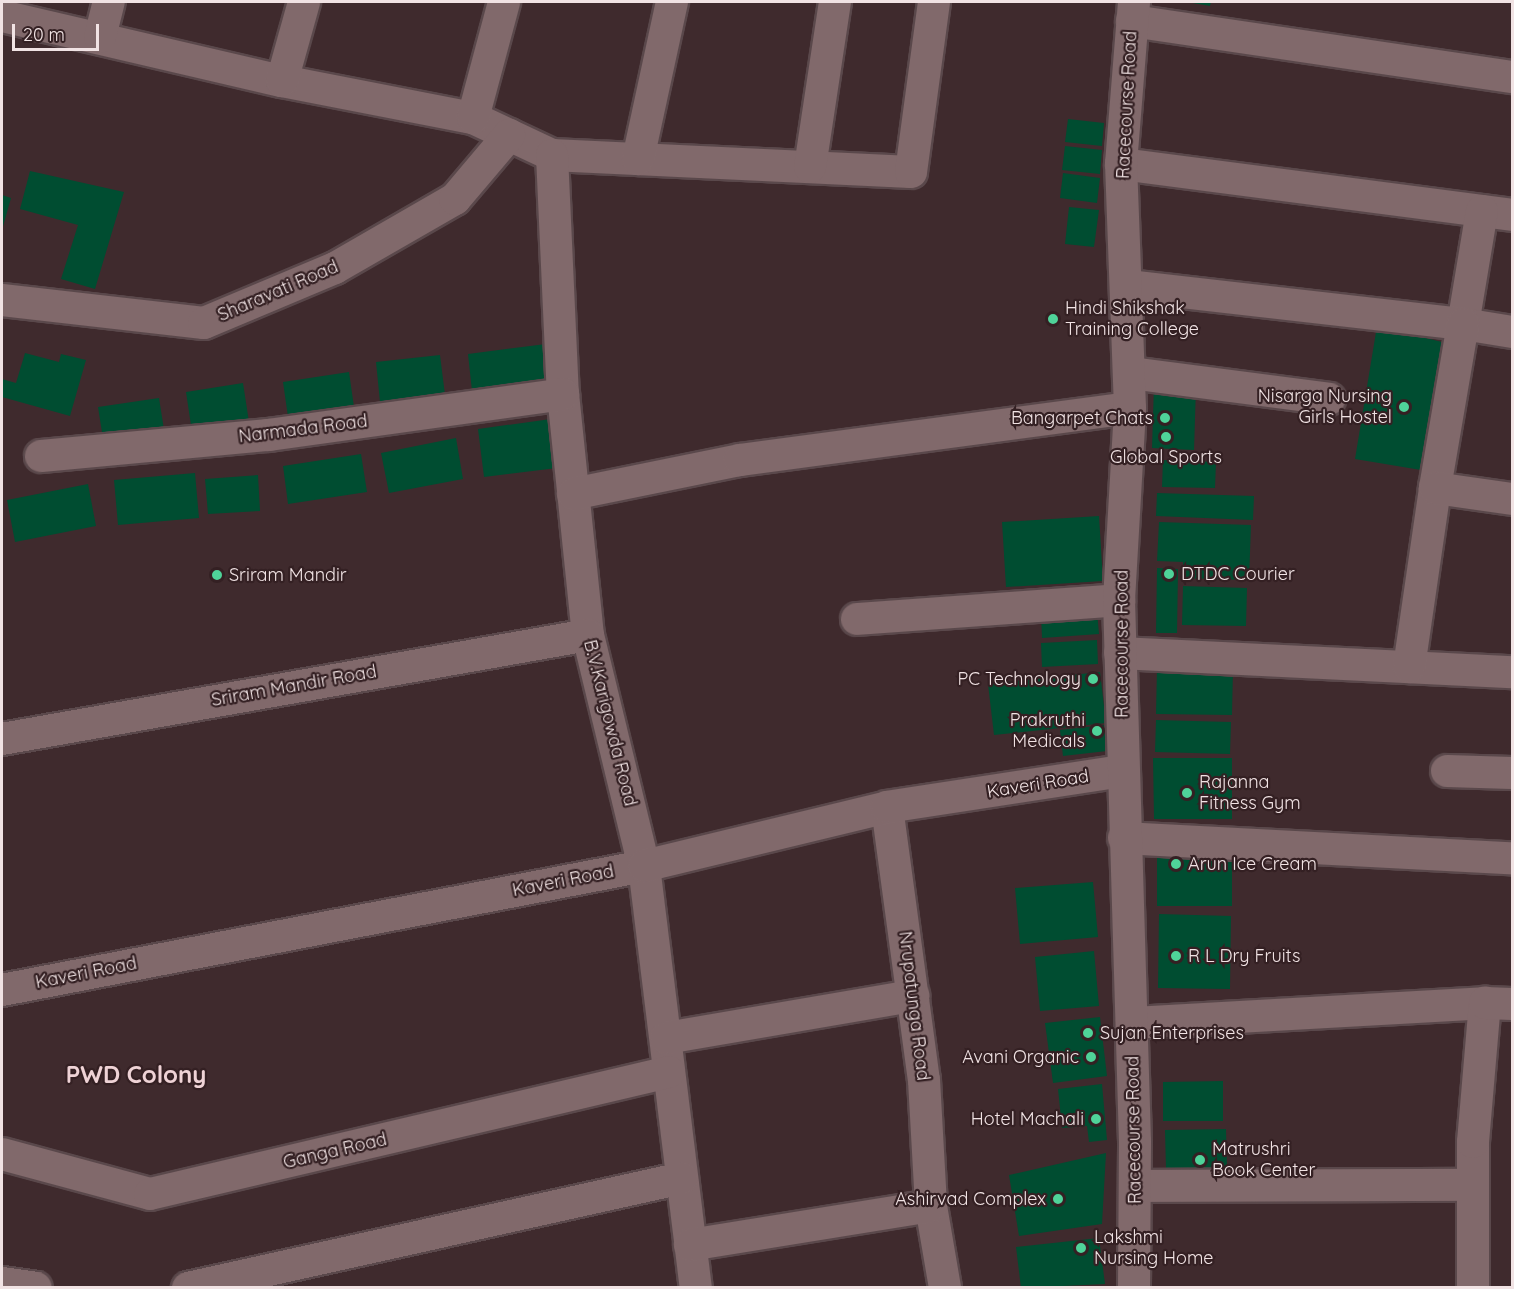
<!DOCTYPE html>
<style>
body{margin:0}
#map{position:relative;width:1514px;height:1289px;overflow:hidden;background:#3f2a2d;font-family:Quicksand,sans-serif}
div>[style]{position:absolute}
.building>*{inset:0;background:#004d31}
.roads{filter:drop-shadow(2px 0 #5a484b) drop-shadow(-2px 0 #5a484b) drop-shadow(0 2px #5a484b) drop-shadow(0 -2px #5a484b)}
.minor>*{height:32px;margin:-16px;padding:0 16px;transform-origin:16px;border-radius:16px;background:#81696b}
.dots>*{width:16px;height:16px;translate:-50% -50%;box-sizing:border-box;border:3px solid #342023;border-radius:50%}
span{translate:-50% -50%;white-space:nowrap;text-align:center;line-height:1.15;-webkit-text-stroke:4.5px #342023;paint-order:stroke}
.street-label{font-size:18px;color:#f1e3e4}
.poi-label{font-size:18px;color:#f1e3e4}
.left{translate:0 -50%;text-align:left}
.right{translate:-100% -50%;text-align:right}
.district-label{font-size:24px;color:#efd3d6;font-weight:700}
.frame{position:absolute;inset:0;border:3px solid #f1e3e4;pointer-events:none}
.scale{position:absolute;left:12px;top:24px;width:87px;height:27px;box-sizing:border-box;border:3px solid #f1e3e4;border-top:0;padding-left:8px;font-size:18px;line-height:21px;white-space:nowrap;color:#f1e3e4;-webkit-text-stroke:4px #342023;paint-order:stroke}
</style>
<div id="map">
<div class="building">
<i style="clip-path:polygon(1187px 2px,1211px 2px,1210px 6px)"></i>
<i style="clip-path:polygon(1068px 119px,1104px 123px,1102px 146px,1065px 142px)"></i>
<i style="clip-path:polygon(1065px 146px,1102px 150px,1100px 174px,1062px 170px)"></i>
<i style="clip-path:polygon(30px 171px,124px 192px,95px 289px,61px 279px,78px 225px,20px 209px)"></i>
<i style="clip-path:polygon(1063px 173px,1100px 178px,1097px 203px,1060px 198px)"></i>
<i style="clip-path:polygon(2px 195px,11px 198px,2px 230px)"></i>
<i style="clip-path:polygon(1069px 207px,1099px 210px,1094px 247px,1065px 244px)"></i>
<i style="clip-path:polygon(1377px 326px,1442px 342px,1427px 471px,1355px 459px)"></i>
<i style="clip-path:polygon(546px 344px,551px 382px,472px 391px,468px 354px)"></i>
<i style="clip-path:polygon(25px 353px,59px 362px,61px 354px,86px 360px,70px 416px,2px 397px,2px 379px,16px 383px)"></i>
<i style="clip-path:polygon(440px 355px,445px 395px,380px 402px,376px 362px)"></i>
<i style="clip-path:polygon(349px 372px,354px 407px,288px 417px,283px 382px)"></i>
<i style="clip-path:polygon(243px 383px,249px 422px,192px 432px,186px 392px)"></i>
<i style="clip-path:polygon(1154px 384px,1196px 386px,1194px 450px,1152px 448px)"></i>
<i style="clip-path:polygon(159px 398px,165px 436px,104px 445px,98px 407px)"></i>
<i style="clip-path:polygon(551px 419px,557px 468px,484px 477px,478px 429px)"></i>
<i style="clip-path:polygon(456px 438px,463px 479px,389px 493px,381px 453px)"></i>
<i style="clip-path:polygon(361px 454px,367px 492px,288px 504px,283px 466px)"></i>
<i style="clip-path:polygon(1163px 460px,1216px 462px,1215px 488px,1162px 487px)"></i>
<i style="clip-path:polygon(195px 473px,199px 518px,118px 525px,114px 480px)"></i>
<i style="clip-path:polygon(258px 475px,260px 511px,208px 514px,205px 479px)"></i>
<i style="clip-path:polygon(88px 484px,96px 526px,15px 542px,7px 500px)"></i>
<i style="clip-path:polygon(1157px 493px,1254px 496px,1253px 520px,1156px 516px)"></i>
<i style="clip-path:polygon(1099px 516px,1103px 581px,1006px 587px,1002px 522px)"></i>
<i style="clip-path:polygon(1159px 522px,1251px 525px,1249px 580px,1183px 578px,1183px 562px,1157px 561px)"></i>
<i style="clip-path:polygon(1157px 568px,1178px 569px,1177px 633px,1156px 633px)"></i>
<i style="clip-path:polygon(1183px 586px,1247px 588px,1246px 626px,1182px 625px)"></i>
<i style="clip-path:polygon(1097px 611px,1099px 634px,1042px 638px,1041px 614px)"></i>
<i style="clip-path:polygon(1097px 640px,1098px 664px,1042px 667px,1041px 643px)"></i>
<i style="clip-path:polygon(1157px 667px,1233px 668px,1232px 715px,1156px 714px)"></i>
<i style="clip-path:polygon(1100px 672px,1106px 723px,994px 735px,988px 684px)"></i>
<i style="clip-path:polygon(1156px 720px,1231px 722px,1230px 754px,1155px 752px)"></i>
<i style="clip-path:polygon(1104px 725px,1107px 751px,1063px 756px,1060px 730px)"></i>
<i style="clip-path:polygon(1153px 758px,1232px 758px,1232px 819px,1154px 819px)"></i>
<i style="clip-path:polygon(1157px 856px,1232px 856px,1232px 906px,1157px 906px)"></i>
<i style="clip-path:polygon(1093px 882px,1098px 937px,1020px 944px,1015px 888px)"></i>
<i style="clip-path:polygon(1159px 914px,1231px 916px,1230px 989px,1158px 988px)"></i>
<i style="clip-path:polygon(1094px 951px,1099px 1006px,1040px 1011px,1035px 957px)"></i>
<i style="clip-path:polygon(1100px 1017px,1107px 1076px,1053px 1083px,1045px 1023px)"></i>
<i style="clip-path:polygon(1223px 1081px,1223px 1121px,1163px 1121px,1163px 1082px)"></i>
<i style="clip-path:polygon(1102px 1084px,1107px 1140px,1089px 1142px,1087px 1126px,1062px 1128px,1058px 1089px)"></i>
<i style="clip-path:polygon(1226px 1129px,1227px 1169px,1166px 1169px,1165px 1130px)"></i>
<i style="clip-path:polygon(1106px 1153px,1102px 1224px,1019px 1236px,1009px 1175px)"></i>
<i style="clip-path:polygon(1099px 1238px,1105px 1284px,1021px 1288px,1016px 1247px)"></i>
</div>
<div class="roads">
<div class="minor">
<i style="left:2px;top:16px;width:287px;rotate:13.1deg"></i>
<i style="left:282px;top:81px;width:195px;rotate:11deg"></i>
<i style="left:473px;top:118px;width:87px;rotate:25.1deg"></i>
<i style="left:552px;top:155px;width:359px;rotate:2.7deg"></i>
<i style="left:911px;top:172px;width:172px;rotate:-82.3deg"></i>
<i style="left:1132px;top:21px;width:384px;rotate:8.4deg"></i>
<i style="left:100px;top:37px;width:36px;rotate:-76deg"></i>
<i style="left:282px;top:81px;width:82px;rotate:-74.4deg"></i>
<i style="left:473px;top:118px;width:120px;rotate:-75deg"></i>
<i style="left:552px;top:155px;width:239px;rotate:87.4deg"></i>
<i style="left:563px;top:394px;width:242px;rotate:84.1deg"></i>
<i style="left:588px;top:635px;width:238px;rotate:76.4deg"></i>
<i style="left:644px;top:866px;width:425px;rotate:83deg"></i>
<i style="left:638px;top:159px;width:161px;rotate:-77.8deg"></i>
<i style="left:1121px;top:164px;width:394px;rotate:7.4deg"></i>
<i style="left:810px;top:167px;width:167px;rotate:-81.4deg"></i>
<i style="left:1482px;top:211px;width:115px;rotate:99.5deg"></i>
<i style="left:1463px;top:324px;width:50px;rotate:9.3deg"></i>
<i style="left:1128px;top:286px;width:337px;rotate:6.5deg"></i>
<i style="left:1463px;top:324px;width:166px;rotate:99.7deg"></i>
<i style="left:2px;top:300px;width:203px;rotate:6.5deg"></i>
<i style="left:204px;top:323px;width:142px;rotate:-22.8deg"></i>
<i style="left:335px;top:268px;width:138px;rotate:-29.9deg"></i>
<i style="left:455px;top:199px;width:84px;rotate:-49.8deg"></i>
<i style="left:1130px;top:373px;width:201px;rotate:7.4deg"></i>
<i style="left:41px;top:456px;width:229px;rotate:-5.3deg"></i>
<i style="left:269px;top:435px;width:297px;rotate:-7.9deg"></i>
<i style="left:573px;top:494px;width:170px;rotate:-11.5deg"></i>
<i style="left:740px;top:460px;width:393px;rotate:-7.6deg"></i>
<i style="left:857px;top:619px;width:263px;rotate:-4.1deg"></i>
<i style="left:1120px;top:653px;width:392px;rotate:2.8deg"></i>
<i style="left:1409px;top:667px;width:181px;rotate:-81.7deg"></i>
<i style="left:1435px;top:488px;width:78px;rotate:8.1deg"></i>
<i style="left:2px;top:739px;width:595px;rotate:-10.06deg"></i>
<i style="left:1447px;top:771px;width:65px;rotate:1.8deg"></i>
<i style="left:887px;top:807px;width:275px;rotate:82.3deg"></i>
<i style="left:924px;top:1080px;width:126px;rotate:86.8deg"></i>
<i style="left:931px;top:1206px;width:83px;rotate:80.3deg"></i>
<i style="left:1124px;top:838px;width:389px;rotate:3deg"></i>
<i style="left:2px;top:990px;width:654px;rotate:-10.93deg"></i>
<i style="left:644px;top:866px;width:250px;rotate:-13.6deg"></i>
<i style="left:887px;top:807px;width:239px;rotate:-8.7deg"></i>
<i style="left:1132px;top:1023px;width:354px;rotate:-3.2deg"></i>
<i style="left:666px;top:1038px;width:251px;rotate:-9.7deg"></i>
<i style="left:2px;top:1154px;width:153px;rotate:15.1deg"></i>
<i style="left:150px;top:1194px;width:533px;rotate:-13.23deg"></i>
<i style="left:1135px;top:1186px;width:338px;rotate:-0.2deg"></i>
<i style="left:690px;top:1245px;width:244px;rotate:-9.2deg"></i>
<i style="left:2px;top:1283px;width:34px;rotate:8deg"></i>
<i style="left:188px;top:1288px;width:506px;rotate:-12.55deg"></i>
<i style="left:1134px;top:1288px;width:146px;rotate:-89.6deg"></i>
<i style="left:1135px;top:1142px;width:542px;rotate:-91.69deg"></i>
<i style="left:1119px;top:600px;width:192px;rotate:-86.7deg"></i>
<i style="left:1130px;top:408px;width:244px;rotate:-92.1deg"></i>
<i style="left:1121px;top:164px;width:163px;rotate:-85.4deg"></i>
<i style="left:1473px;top:1288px;width:146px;rotate:-90deg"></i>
<i style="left:1473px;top:1142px;width:140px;rotate:-85.1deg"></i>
<i style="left:1485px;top:1003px;width:27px;rotate:2deg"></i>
</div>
</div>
<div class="dots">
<i style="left:1053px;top:319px;background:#4fd399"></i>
<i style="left:1404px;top:407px;background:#4fd399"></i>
<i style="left:1165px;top:418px;background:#4fd399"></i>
<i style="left:1166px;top:437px;background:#4fd399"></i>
<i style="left:1169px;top:574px;background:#4fd399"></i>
<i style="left:217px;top:575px;background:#4fd399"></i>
<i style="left:1093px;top:679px;background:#4fd399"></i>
<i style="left:1097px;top:731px;background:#4fd399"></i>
<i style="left:1187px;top:793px;background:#4fd399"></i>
<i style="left:1176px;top:864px;background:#4fd399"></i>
<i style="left:1176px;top:956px;background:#4fd399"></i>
<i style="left:1088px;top:1033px;background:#4fd399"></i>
<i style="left:1091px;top:1057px;background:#4fd399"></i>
<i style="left:1096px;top:1119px;background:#4fd399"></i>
<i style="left:1200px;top:1160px;background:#4fd399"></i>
<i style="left:1058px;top:1199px;background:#4fd399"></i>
<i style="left:1081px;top:1248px;background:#4fd399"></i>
</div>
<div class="street-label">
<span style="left:1127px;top:105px;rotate:-87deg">Racecourse Road</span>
<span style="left:278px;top:291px;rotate:-23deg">Sharavati Road</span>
<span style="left:303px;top:429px;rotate:-7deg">Narmada Road</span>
<span style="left:1122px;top:644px;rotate:-90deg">Racecourse Road</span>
<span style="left:294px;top:686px;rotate:-10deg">Sriram Mandir Road</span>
<span style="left:610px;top:723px;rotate:76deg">B.V.Karigowda Road</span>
<span style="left:1038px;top:784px;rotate:-9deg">Kaveri Road</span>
<span style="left:563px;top:881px;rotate:-11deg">Kaveri Road</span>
<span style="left:86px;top:973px;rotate:-11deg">Kaveri Road</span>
<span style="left:914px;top:1006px;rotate:83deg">Nrupatunga Road</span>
<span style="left:1134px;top:1130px;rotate:-91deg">Racecourse Road</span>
<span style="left:335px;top:1151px;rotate:-13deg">Ganga Road</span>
</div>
<div class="poi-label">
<span class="left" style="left:1065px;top:319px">Hindi Shikshak<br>Training College</span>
<span class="right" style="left:1392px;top:407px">Nisarga Nursing<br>Girls Hostel</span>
<span class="right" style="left:1153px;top:418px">Bangarpet Chats</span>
<span style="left:1166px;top:457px">Global Sports</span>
<span class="left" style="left:1181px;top:574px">DTDC Courier</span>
<span class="left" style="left:229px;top:575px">Sriram Mandir</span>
<span class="right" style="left:1081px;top:679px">PC Technology</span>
<span class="right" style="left:1085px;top:731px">Prakruthi<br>Medicals</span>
<span class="left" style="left:1199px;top:793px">Rajanna<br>Fitness Gym</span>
<span class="left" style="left:1188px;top:864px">Arun Ice Cream</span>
<span class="left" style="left:1188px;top:956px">R L Dry Fruits</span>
<span class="left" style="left:1100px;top:1033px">Sujan Enterprises</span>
<span class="right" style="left:1079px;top:1057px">Avani Organic</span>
<span class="right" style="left:1084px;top:1119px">Hotel Machali</span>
<span class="left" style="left:1212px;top:1160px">Matrushri<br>Book Center</span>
<span class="right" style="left:1046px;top:1199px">Ashirvad Complex</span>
<span class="left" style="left:1094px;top:1248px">Lakshmi<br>Nursing Home</span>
</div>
<div class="district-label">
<span style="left:136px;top:1075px">PWD Colony</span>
</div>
<div class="frame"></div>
<div class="scale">20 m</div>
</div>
